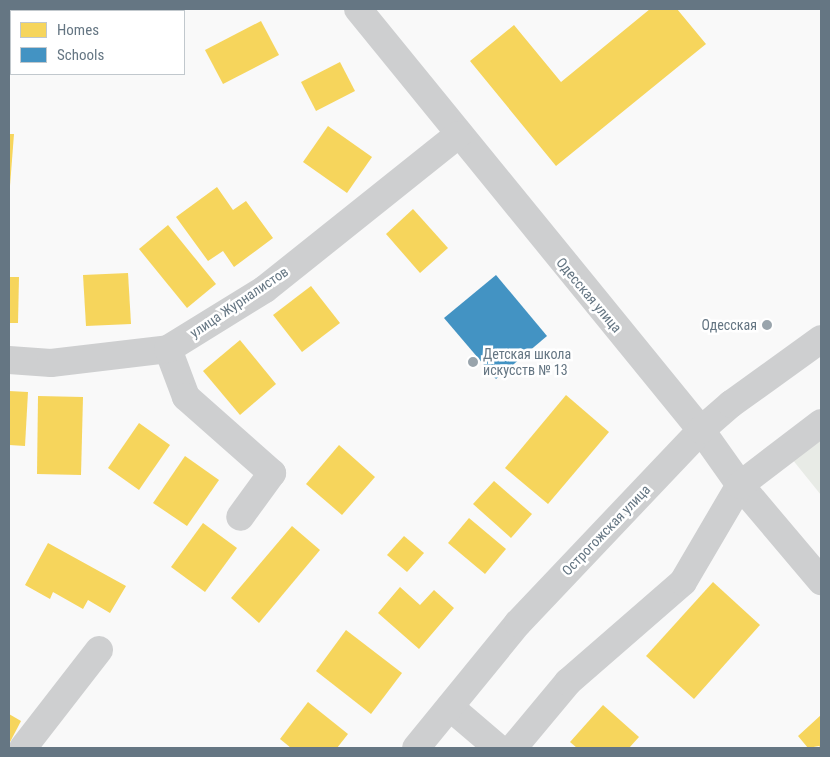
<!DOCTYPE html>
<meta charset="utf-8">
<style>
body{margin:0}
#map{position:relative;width:830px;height:757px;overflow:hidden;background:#f9f9f9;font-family:"Roboto Condensed",sans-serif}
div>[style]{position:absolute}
.green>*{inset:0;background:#e8ebe6}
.homes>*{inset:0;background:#f6d55c}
.schools>*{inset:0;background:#4393c3}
.minor>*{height:28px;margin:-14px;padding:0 14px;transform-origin:14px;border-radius:14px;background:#cecfd0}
.dots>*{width:14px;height:14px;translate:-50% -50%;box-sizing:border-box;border:2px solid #fff;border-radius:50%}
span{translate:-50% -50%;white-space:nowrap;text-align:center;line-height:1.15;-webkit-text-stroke:5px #fff;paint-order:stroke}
.street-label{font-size:14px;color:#657683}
.poi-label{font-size:14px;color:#657683}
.right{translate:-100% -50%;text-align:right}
.left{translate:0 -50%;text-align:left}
.frame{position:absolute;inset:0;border:10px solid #657683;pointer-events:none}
.legend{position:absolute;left:10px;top:10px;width:175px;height:65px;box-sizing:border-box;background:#fff;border:1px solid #c1c8cd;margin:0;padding:6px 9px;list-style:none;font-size:15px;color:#657683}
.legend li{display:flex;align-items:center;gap:10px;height:25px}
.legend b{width:25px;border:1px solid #c1c8cd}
</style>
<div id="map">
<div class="green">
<i style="clip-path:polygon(821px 438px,821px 495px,792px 459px)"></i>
</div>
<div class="homes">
<i style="clip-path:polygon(46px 9px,87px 9px,87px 11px,37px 11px)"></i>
<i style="clip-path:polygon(650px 9px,677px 9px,706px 44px,556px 166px,470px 61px,514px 25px,561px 82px)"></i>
<i style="clip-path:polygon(261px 21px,279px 55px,223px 84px,205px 50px)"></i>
<i style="clip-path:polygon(340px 62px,355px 91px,316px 111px,301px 82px)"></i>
<i style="clip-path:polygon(328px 126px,372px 157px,347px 193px,303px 162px)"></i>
<i style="clip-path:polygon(9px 134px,14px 134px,10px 186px,9px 186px)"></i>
<i style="clip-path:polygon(217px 187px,233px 210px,246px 201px,273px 238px,234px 267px,223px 251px,208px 261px,176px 217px)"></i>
<i style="clip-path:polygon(413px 209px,448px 248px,420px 273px,386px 234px)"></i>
<i style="clip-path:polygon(168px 225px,216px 284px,187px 308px,139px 249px)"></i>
<i style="clip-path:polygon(128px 273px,131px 324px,86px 326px,83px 275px)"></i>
<i style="clip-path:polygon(9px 277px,19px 277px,18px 323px,9px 323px)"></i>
<i style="clip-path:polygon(311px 286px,340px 323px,302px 352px,273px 315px)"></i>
<i style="clip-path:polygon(240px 340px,276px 384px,240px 415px,203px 371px)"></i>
<i style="clip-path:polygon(9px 391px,28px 392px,25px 446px,9px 445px)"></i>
<i style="clip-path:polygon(566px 395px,609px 432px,548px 504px,505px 468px)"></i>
<i style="clip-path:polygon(38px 396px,83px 397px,81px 475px,37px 474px)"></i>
<i style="clip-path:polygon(139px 423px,170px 445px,139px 490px,108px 468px)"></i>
<i style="clip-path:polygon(339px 445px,375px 477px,342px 515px,306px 484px)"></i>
<i style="clip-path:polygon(185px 456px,219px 480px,187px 526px,153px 503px)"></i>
<i style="clip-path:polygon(494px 481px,532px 514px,511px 538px,473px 504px)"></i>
<i style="clip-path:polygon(469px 518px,506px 549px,485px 574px,448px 543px)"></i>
<i style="clip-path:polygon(203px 523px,237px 548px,205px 592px,171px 567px)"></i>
<i style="clip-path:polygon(292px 526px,320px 550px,259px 623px,231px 598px)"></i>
<i style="clip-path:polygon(404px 536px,424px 553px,407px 572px,387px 555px)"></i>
<i style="clip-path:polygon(48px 543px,126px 586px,110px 613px,88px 600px,83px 609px,53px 592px,50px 599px,25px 585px)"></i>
<i style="clip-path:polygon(713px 582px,760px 625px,694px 699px,646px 656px)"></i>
<i style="clip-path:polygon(400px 587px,420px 605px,434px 590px,454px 608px,419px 649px,378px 613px)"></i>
<i style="clip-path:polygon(346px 630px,402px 673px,371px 714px,316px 671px)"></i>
<i style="clip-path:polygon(308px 702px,348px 734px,337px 748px,291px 748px,280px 739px)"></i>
<i style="clip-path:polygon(603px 705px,639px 737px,629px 748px,577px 748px,570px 742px)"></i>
<i style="clip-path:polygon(9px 714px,21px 721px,9px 744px)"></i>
<i style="clip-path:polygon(821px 715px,821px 748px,819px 746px,808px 748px,798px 736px)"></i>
</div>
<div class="schools">
<i style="clip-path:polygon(496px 275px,547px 336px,496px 379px,444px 318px)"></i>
</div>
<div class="minor">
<i style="left:358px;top:9px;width:543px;rotate:50.83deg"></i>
<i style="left:701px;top:430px;width:67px;rotate:54.7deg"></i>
<i style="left:740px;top:485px;width:126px;rotate:49.8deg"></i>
<i style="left:168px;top:349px;width:51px;rotate:69.4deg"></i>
<i style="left:186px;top:397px;width:115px;rotate:41.5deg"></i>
<i style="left:272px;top:473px;width:54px;rotate:126deg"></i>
<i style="left:9px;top:360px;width:42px;rotate:4.1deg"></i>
<i style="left:51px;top:363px;width:118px;rotate:-6.8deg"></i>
<i style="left:168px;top:349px;width:114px;rotate:-31.7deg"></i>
<i style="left:265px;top:289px;width:247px;rotate:-38.6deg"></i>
<i style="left:450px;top:707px;width:63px;rotate:40.5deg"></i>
<i style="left:23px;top:748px;width:124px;rotate:-52.2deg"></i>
<i style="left:416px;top:748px;width:161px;rotate:-50.8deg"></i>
<i style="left:518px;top:623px;width:266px;rotate:-46.5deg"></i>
<i style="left:701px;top:430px;width:40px;rotate:-41deg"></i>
<i style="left:731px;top:404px;width:111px;rotate:-35.8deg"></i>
<i style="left:513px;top:748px;width:86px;rotate:-50.2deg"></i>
<i style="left:568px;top:682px;width:152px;rotate:-41deg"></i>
<i style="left:683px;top:582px;width:113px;rotate:-59.6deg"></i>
<i style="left:740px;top:485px;width:102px;rotate:-37.4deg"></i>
</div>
<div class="dots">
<i style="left:767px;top:325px;background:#99a4ac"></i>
<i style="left:473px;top:362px;background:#99a4ac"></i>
</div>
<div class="street-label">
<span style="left:589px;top:295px;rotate:50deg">Одесская улица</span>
<span style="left:239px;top:302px;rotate:-34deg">улица Журналистов</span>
<span style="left:606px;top:530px;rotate:-46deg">Острогожская улица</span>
</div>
<div class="poi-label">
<span class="right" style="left:757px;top:325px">Одесская</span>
<span class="left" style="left:483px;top:362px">Детская школа<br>искусств № 13</span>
</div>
<div class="frame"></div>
<ul class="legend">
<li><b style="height:14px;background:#f6d55c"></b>Homes</li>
<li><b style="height:14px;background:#4393c3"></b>Schools</li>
</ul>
</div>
